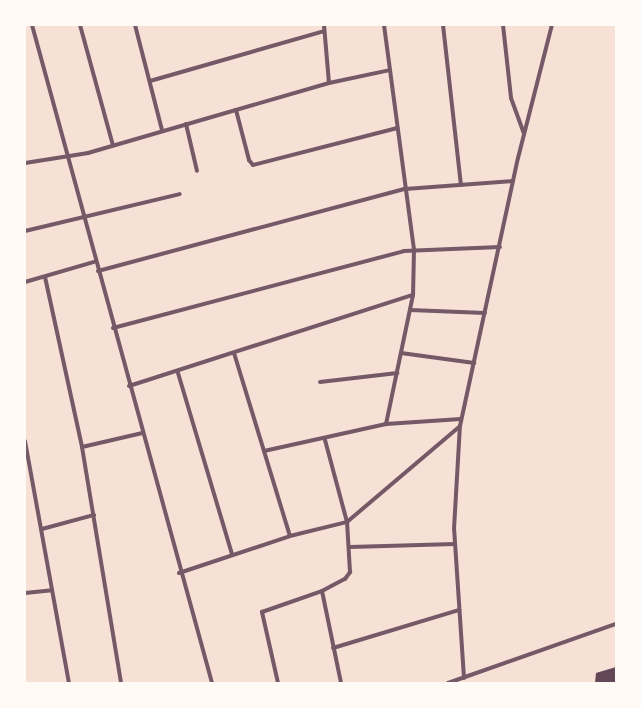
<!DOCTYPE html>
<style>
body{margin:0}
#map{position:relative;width:641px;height:708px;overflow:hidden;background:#f7e1d7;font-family:"Noto Sans",sans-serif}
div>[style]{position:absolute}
.building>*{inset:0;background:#644757}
.minor>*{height:4px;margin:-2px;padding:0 2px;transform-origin:2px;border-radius:2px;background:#755966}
span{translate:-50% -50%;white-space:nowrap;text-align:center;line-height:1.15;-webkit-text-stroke:4px #fffaf5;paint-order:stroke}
.frame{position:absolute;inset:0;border:26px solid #fffaf5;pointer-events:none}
</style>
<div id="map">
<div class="building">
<i style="clip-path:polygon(616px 667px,616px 683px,595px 683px,596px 673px)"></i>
</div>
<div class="minor">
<i style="left:32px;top:25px;width:682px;rotate:74.7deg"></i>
<i style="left:80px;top:25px;width:125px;rotate:74.7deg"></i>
<i style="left:135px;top:25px;width:108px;rotate:75.6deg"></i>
<i style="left:324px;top:25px;width:58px;rotate:85.1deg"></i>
<i style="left:384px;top:25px;width:226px;rotate:82.4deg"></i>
<i style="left:414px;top:249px;width:46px;rotate:91.2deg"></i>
<i style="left:413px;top:295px;width:132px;rotate:101.8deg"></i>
<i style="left:443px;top:25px;width:161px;rotate:83.6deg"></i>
<i style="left:503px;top:25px;width:73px;rotate:83.7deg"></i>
<i style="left:511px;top:98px;width:37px;rotate:70deg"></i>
<i style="left:150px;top:81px;width:181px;rotate:-16deg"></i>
<i style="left:236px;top:110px;width:52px;rotate:75.4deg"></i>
<i style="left:249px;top:160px;width:6px;rotate:51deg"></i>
<i style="left:253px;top:165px;width:149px;rotate:-14.4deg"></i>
<i style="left:186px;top:124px;width:48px;rotate:76.8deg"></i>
<i style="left:25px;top:163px;width:64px;rotate:-9deg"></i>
<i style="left:88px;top:153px;width:251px;rotate:-16.2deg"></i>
<i style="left:329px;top:83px;width:62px;rotate:-12deg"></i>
<i style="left:25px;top:231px;width:159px;rotate:-13.4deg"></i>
<i style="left:98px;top:271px;width:318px;rotate:-15deg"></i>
<i style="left:405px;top:189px;width:108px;rotate:-4.2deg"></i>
<i style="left:45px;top:277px;width:174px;rotate:77.7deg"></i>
<i style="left:82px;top:447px;width:239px;rotate:80.6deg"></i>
<i style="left:25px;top:282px;width:72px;rotate:-16.2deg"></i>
<i style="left:410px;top:310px;width:75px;rotate:2.3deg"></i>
<i style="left:113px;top:328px;width:301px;rotate:-14.8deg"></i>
<i style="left:404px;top:251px;width:96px;rotate:-2.4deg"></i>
<i style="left:234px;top:353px;width:191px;rotate:73deg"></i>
<i style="left:401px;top:353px;width:74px;rotate:7.8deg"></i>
<i style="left:178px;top:373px;width:189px;rotate:73.4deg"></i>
<i style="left:320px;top:382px;width:78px;rotate:-6.7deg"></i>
<i style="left:129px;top:386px;width:298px;rotate:-17.8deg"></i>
<i style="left:25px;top:441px;width:246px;rotate:79.7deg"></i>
<i style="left:82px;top:447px;width:62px;rotate:-13.1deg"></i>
<i style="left:264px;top:451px;width:125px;rotate:-12.5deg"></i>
<i style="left:386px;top:424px;width:75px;rotate:-3.8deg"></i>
<i style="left:42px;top:529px;width:54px;rotate:-15.1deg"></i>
<i style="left:350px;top:547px;width:105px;rotate:-1.6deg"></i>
<i style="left:179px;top:573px;width:117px;rotate:-18.4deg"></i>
<i style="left:290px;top:536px;width:59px;rotate:-13.8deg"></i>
<i style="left:347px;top:522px;width:148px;rotate:-40.3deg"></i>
<i style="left:322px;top:591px;width:94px;rotate:78.3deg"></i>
<i style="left:25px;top:593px;width:27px;rotate:-6deg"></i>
<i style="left:333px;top:648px;width:132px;rotate:-16.8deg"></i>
<i style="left:464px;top:678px;width:149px;rotate:-93.8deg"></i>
<i style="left:454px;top:529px;width:103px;rotate:-86.7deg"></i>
<i style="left:460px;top:426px;width:274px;rotate:-77.8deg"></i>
<i style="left:518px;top:158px;width:137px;rotate:-75.7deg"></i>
<i style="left:278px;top:683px;width:73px;rotate:-102.7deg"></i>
<i style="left:262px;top:612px;width:64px;rotate:-19.3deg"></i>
<i style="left:322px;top:591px;width:26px;rotate:-28deg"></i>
<i style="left:345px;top:579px;width:9px;rotate:-54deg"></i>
<i style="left:350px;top:572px;width:50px;rotate:-93.4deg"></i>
<i style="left:347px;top:522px;width:85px;rotate:-105deg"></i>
<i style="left:448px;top:683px;width:178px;rotate:-19.4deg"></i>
</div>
<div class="frame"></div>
</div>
